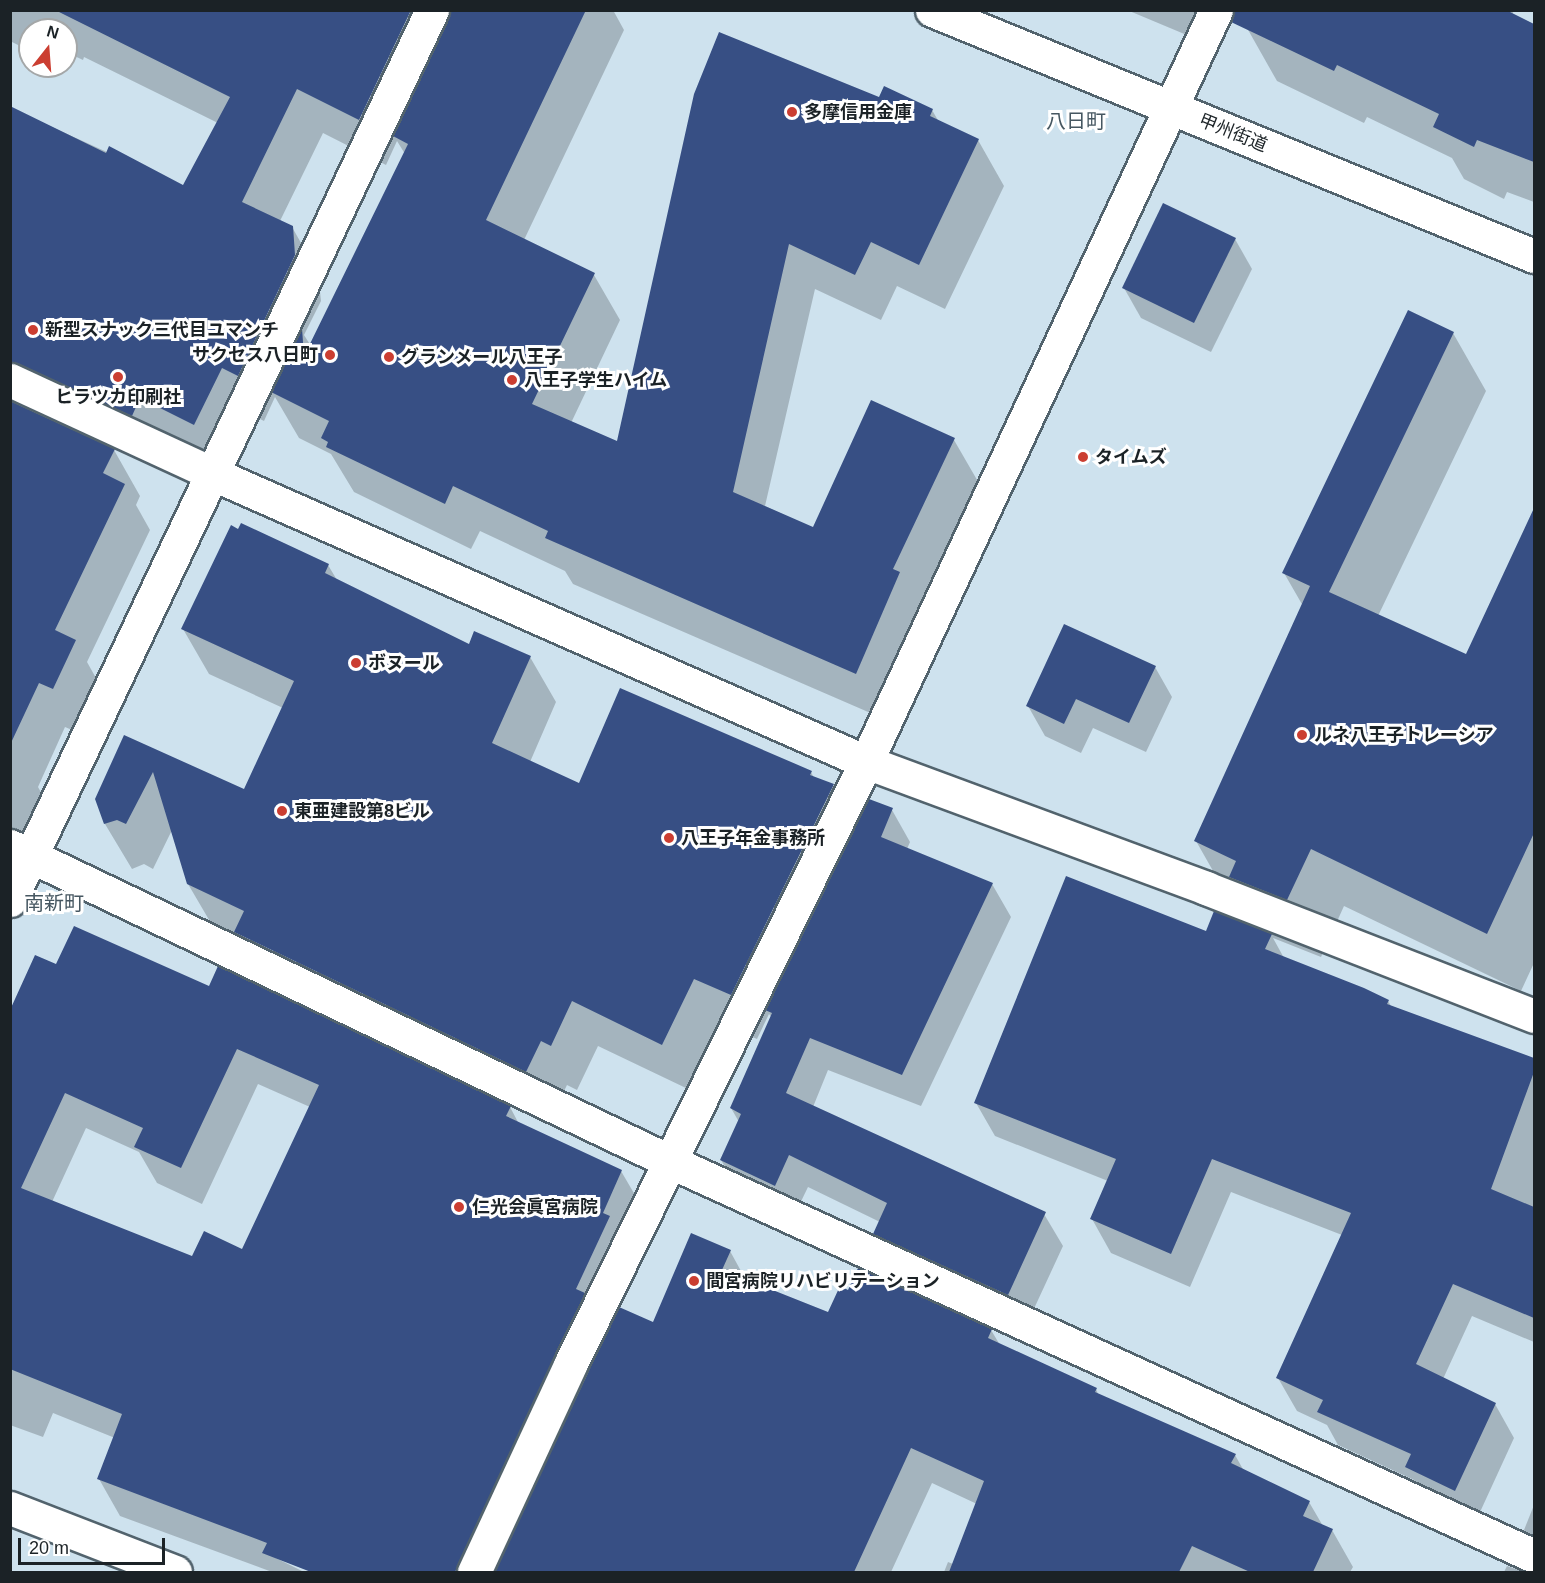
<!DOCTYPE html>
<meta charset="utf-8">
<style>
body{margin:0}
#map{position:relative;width:1545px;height:1583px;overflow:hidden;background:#cee2ee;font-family:Helvetica,"Noto Sans JP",sans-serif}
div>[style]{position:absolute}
.shadow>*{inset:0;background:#0003}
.building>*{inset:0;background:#374f84}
.roads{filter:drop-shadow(2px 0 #52636d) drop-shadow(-2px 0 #52636d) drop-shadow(0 2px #52636d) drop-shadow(0 -2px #52636d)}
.minor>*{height:33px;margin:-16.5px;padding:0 16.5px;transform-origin:16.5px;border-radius:16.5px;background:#fff}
.tertiary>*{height:33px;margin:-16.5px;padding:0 16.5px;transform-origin:16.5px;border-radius:16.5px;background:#fff}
.trunk>*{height:33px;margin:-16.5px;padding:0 16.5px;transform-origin:16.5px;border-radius:16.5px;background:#fff}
.dots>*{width:16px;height:16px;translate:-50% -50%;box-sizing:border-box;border:3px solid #fff;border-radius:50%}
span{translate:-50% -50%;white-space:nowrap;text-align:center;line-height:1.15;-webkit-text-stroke:6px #fff;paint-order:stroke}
.poi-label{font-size:18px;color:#1b2226;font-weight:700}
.left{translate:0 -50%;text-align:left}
.right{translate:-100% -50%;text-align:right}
.street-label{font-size:18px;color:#1b2226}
.neighbourhood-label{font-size:20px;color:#465761}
.frame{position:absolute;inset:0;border:12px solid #1b2226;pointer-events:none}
.north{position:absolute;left:18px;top:18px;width:60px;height:60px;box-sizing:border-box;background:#fff;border:2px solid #a4a7a8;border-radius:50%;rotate:17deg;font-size:16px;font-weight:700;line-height:24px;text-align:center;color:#1b2226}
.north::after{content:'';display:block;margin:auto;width:21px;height:27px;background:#cb3e31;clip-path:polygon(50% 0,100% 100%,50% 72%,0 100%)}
.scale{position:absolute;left:18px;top:1538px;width:147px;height:27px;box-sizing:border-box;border:3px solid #1b2226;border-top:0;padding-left:8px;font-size:18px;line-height:21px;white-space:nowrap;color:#1b2226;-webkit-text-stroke:4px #fff;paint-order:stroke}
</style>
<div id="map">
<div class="shadow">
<i style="clip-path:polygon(evenodd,10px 10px,613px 10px,624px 30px,524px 240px,594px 275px,620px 320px,571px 423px,618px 443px,880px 99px,932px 110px,939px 122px,978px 140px,1004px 186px,945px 309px,897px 286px,881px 320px,815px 289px,765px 506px,814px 529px,954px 440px,980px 485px,882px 718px,573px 584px,565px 571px,480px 531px,471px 549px,354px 492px,331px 454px,299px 438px,275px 397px,264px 421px,248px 413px,220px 470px,45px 408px,26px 410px,114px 450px,140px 496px,136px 505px,150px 530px,87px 662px,101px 687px,79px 733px,65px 727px,38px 787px,62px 829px,41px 873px,10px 918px,10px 108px,184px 187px,218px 123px,84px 57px,83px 60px,66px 52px,66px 30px,30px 30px,30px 51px,10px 41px,10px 10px,323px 133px,386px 165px,397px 141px,405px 154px,311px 346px,304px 335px,321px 301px,318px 273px,292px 227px,280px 221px,323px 133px)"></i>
<i style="clip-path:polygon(1127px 10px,1213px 10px,1201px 41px)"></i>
<i style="clip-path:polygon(1255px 10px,1514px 10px,1512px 15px,1534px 26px,1534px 202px,1507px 192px,1504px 199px,1464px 179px,1452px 158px,1367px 117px,1364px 123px,1277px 81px,1247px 28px)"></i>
<i style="clip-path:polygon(1235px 239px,1252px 269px,1211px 352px,1141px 318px,1124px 288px)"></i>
<i style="clip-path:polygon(1453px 333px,1486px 391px,1378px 616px,1467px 656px,1534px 512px,1534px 963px,1521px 991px,1344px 906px,1321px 957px,1273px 938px,1284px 958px,1388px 1001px,1391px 1006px,1534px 1060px,1534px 1342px,1472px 1316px,1443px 1379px,1495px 1404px,1514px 1438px,1475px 1523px,1426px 1501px,1414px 1480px,1338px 1445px,1327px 1425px,1297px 1411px,1278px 1378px,1342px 1235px,1231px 1192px,1190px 1287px,1111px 1253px,1092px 1219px,1108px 1181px,995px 1136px,976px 1103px,1206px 933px,1263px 932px,1249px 909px,1229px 899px,1196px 841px,1303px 606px,1284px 573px)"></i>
<i style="clip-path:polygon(328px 565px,337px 580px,469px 646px,530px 657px,556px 702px,530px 762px,580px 785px,811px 772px,814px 778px,833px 786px,857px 827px,892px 810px,910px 842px,907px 849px,992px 884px,1011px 917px,921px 1106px,828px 1070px,813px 1107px,1044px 1214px,1063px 1246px,1026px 1326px,894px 1266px,875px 1234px,880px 1222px,808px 1187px,793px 1218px,740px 1192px,721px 1160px,739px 1122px,731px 1108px,772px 1018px,769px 1014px,757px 1039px,720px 1023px,688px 1089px,598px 1046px,577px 1090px,567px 1085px,552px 1116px,215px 930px,188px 884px,172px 830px,153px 869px,144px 864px,132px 869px,105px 824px,96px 799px,125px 737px,244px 791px,283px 708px,209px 674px,183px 629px)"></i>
<i style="clip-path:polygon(1155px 667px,1172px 697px,1146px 752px,1093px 728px,1081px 753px,1045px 736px,1028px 706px)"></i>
<i style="clip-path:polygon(evenodd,57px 966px,209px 988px,510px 1107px,519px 1124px,621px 1171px,642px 1207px,491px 1572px,312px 1572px,274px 1557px,304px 1572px,272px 1572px,120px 1516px,99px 1479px,115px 1438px,53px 1413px,43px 1437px,10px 1425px,10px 1013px,57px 966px,258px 1084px,310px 1107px,242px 1251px,192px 1258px,52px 1202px,86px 1128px,139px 1152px,157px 1183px,202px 1204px,258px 1084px)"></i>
<i style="clip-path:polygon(730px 1251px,747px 1282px,829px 1314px,848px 1292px,991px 1330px,1000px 1345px,1096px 1389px,1099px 1396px,1235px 1455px,1244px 1471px,1309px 1502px,1323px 1526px,1332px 1530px,1353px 1567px,1350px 1572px,944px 1572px,948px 1562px,953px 1564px,977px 1504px,932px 1483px,891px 1572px,496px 1572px,620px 1309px,654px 1324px)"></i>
<i style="clip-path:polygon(1534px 1505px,1534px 1549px,1524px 1530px)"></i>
<i style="clip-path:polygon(1507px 1566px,1525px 1572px,1504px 1572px)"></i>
</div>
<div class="building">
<i style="clip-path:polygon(55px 10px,411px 10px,359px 120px,297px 89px,242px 202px,293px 226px,295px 255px,238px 376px,222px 368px,194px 425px,140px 398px,132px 416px,10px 362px,10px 106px,106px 153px,109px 146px,183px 185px,230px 97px)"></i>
<i style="clip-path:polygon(450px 10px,586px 10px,486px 220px,595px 273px,532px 404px,617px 441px,694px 94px,719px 32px,879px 97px,884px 86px,933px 109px,930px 116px,979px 139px,919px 265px,871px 242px,855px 275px,789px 244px,733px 492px,813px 527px,871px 400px,955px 438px,893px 569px,900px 572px,856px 674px,545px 538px,548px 531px,453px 486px,445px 504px,326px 447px,328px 442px,321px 438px,329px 421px,271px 392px,302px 328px,304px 356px,408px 144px,393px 136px)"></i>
<i style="clip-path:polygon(1234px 10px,1506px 10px,1534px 24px,1534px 162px,1477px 140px,1474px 147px,1433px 127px,1439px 114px,1337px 65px,1334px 71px,1231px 22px)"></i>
<i style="clip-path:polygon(1163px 203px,1236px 238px,1194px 323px,1122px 288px)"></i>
<i style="clip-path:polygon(1408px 310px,1454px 332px,1329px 592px,1466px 654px,1534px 508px,1534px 833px,1487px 934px,1311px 849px,1287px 900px,1229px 877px,1236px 861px,1194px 841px,1310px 586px,1282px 573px)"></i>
<i style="clip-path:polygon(10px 401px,115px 449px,103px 473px,125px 484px,55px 630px,76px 640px,53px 689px,39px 683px,10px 745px)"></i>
<i style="clip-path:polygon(241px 523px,329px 564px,325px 573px,469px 644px,474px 631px,531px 656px,492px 743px,579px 783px,620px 688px,812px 771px,810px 775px,834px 784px,731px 995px,694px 979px,662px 1045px,572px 1001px,551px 1046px,541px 1041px,526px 1072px,234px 932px,244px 911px,187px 884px,153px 772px,126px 824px,117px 820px,104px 824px,95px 799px,124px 735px,244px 789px,294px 681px,181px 629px,231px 525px,238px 529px)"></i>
<i style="clip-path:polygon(1064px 624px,1156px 666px,1129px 723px,1076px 699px,1064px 724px,1026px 706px)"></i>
<i style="clip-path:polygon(869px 799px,893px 808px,881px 837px,993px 883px,902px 1075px,810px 1038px,786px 1093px,1046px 1212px,1008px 1295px,873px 1234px,887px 1203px,789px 1155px,775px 1186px,720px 1160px,741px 1114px,730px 1108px,772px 1013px,765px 1010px)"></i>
<i style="clip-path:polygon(1066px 876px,1206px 931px,1214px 911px,1272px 934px,1265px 949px,1364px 988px,1389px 1000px,1387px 1004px,1534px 1058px,1534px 1072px,1491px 1189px,1534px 1207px,1534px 1318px,1453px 1284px,1416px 1364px,1496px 1403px,1455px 1491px,1405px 1467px,1411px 1454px,1317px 1412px,1323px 1400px,1276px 1378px,1351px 1213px,1212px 1159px,1171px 1254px,1090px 1219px,1116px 1159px,974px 1103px)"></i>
<i style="clip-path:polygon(evenodd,74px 926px,209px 986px,218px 966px,511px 1106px,506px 1116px,622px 1170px,603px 1213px,610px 1216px,576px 1289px,585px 1293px,455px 1572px,311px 1572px,262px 1553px,267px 1543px,97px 1479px,122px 1414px,10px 1369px,10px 1010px,35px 955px,56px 964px,74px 926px,237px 1049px,319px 1085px,242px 1249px,204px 1231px,192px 1256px,21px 1188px,65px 1093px,143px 1128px,134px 1147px,181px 1168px,237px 1049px)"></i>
<i style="clip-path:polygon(691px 1233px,731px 1250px,722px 1270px,828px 1312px,840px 1286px,848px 1290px,858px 1268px,992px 1329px,988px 1338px,1097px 1388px,1095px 1392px,1236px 1454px,1231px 1463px,1310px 1501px,1303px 1516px,1333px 1529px,1313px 1572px,1250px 1572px,1192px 1546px,1179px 1572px,949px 1572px,984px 1481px,911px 1448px,854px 1572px,494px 1572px,619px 1307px,653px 1322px)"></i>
</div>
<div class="roads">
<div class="minor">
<i style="left:10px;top:380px;width:221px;rotate:24.8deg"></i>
<i style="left:211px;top:473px;width:716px;rotate:23.81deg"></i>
<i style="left:866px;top:762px;width:363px;rotate:20.3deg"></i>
<i style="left:1206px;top:888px;width:352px;rotate:21.3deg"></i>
<i style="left:10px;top:846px;width:730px;rotate:25.55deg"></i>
<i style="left:669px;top:1161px;width:951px;rotate:24.54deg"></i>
<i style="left:10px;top:900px;width:985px;rotate:-64.63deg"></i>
<i style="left:474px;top:1572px;width:228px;rotate:-65.1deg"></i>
<i style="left:570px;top:1365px;width:672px;rotate:-63.85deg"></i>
<i style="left:866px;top:762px;width:829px;rotate:-65.04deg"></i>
</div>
<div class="tertiary">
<i style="left:10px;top:1508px;width:177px;rotate:21.2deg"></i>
</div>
<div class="trunk">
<i style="left:932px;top:10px;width:650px;rotate:22.23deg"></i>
</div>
</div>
<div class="dots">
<i style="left:792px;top:112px;background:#cb3e31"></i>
<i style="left:33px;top:330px;background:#cb3e31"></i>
<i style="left:330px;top:355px;background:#cb3e31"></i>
<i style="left:389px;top:357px;background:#cb3e31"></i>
<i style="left:118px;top:377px;background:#cb3e31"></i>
<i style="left:512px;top:380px;background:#cb3e31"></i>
<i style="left:1083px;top:457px;background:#cb3e31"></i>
<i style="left:356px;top:663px;background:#cb3e31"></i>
<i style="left:1302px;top:735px;background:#cb3e31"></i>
<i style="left:282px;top:811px;background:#cb3e31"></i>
<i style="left:669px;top:838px;background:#cb3e31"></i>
<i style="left:459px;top:1207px;background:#cb3e31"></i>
<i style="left:694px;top:1281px;background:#cb3e31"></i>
</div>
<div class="poi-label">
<span class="left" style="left:804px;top:112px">多摩信用金庫</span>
<span class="left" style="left:45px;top:330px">新型スナック三代目ユマンチ</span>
<span class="right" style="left:318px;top:355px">サクセス八日町</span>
<span class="left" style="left:401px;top:357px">グランメール八王子</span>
<span class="left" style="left:524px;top:380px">八王子学生ハイム</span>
<span style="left:118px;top:397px">ヒラツカ印刷社</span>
<span class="left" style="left:1095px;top:457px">タイムズ</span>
<span class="left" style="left:368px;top:663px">ボヌール</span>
<span class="left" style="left:1314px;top:735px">ルネ八王子トレーシア</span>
<span class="left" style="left:294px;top:811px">東亜建設第8ビル</span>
<span class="left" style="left:681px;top:838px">八王子年金事務所</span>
<span class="left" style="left:472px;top:1207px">仁光会眞宮病院</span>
<span class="left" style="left:706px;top:1281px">間宮病院リハビリテーション</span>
</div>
<div class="street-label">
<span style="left:1233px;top:133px;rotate:22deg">甲州街道</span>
</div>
<div class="neighbourhood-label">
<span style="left:1076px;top:121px">八日町</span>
<span style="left:54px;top:903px">南新町</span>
</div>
<div class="frame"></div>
<div class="north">N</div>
<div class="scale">20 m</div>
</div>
